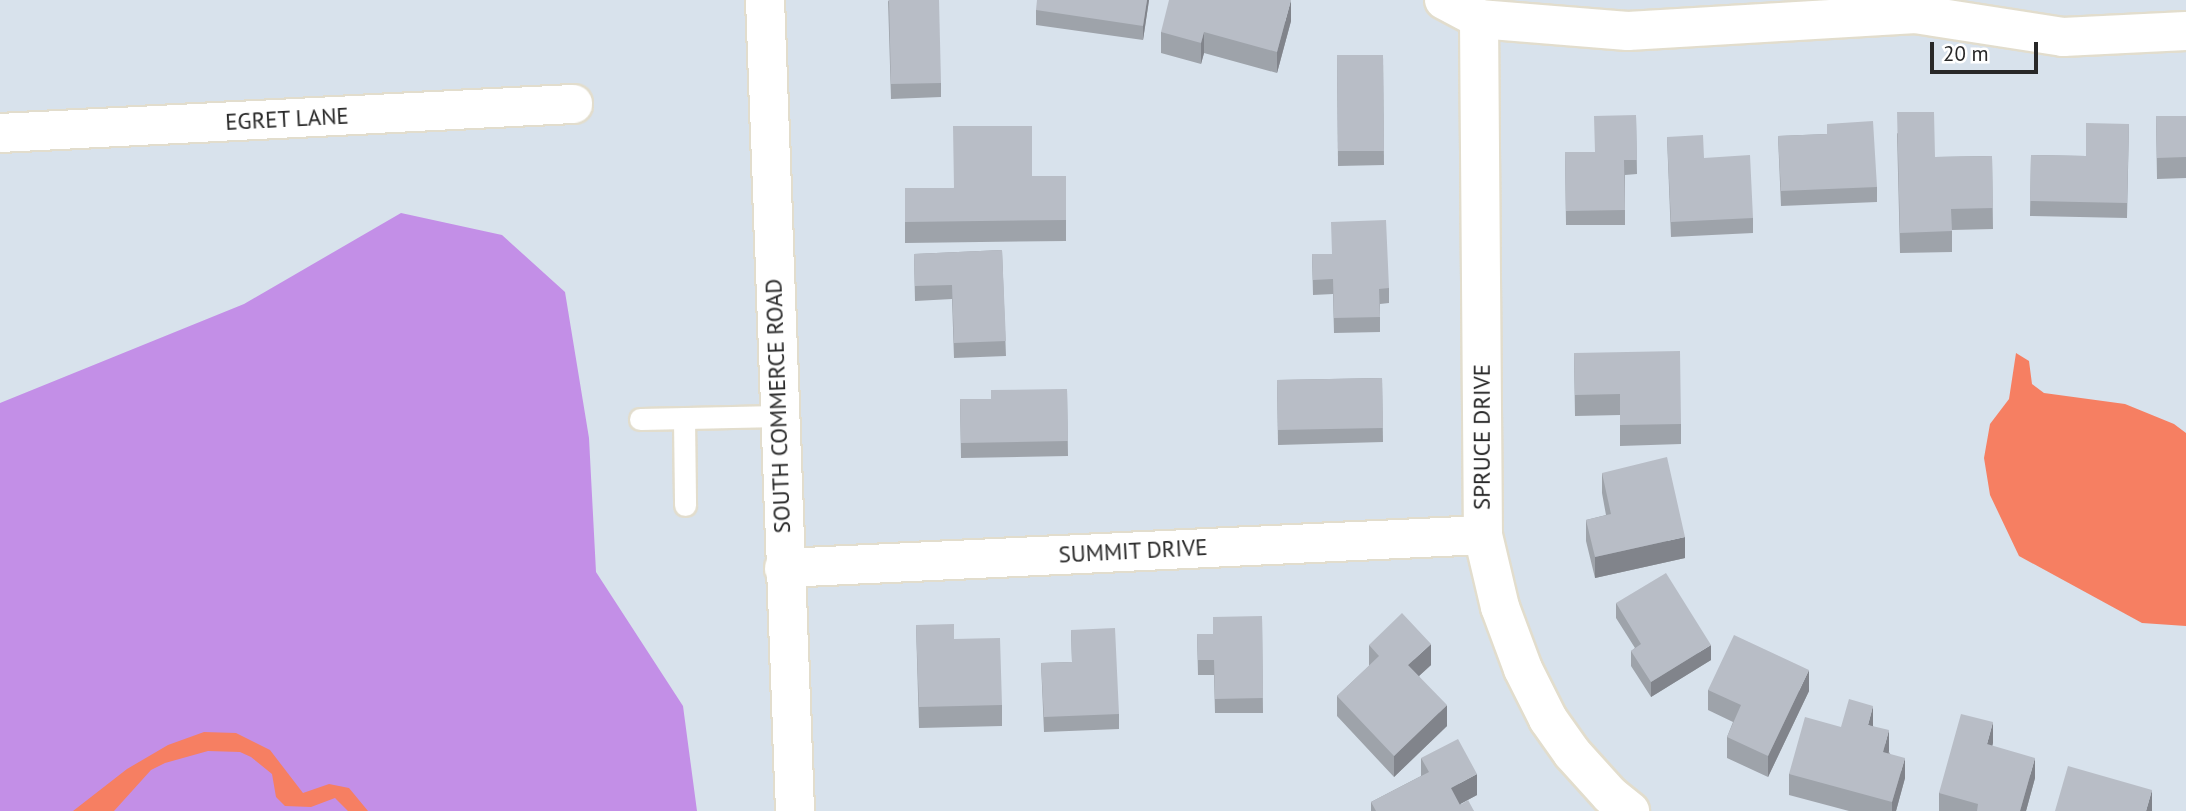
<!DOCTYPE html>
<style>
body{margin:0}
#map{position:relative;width:2186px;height:811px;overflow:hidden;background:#d8e2ec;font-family:"PT Sans",sans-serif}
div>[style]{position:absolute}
.green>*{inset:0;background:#c38fe7}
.water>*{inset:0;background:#f67f62}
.roads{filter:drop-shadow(2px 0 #e2ddcd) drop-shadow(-2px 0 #e2ddcd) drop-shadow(0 2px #e2ddcd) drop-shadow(0 -2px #e2ddcd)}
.lane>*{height:21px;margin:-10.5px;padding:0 10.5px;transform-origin:10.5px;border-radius:10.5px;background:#fff}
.street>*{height:38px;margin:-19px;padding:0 19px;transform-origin:19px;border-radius:19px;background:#fff}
.secondary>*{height:38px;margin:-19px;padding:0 19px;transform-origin:19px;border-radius:19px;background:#fff}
.wall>*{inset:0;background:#9ea3aa}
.shaded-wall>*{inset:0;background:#81848b}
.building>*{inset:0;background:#b8bdc6}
span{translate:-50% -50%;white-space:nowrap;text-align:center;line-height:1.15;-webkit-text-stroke:6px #fff;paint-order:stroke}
.street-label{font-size:23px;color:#282828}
.scale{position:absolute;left:1930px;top:42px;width:108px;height:32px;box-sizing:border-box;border:4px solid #282828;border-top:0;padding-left:9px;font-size:21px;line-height:24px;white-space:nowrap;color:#282828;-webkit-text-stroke:5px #fff;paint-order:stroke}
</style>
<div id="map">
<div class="green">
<i style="clip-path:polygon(401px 213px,502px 235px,565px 292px,589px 438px,596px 572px,683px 706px,697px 811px,0 811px,0 403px,244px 304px)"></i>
</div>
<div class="water">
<i style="clip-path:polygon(2016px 353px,2029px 361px,2032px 384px,2044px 393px,2125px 404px,2174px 424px,2186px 433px,2186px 626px,2142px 623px,2019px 556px,1990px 495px,1984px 458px,1990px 424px,2009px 399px)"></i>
<i style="clip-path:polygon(204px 732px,236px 733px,270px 750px,303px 793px,329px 784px,349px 788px,368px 811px,348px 811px,335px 798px,311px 807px,285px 806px,276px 797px,272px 774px,251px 757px,240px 752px,208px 751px,165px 763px,151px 770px,114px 811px,73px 811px,127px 769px,168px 745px)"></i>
</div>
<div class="roads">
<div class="lane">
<i style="left:684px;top:418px;width:87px;rotate:89.3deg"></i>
<i style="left:640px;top:419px;width:139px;rotate:-1.2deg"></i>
</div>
<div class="street">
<i style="left:1444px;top:0;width:40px;rotate:28deg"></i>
<i style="left:1479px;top:19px;width:149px;rotate:4.6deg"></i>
<i style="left:1628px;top:31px;width:288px;rotate:-3.4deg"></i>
<i style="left:1915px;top:14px;width:150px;rotate:8.8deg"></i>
<i style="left:2063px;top:37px;width:123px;rotate:-2.8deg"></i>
<i style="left:1479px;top:19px;width:516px;rotate:89.56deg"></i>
<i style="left:1483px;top:535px;width:74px;rotate:76.7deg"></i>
<i style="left:1500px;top:607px;width:66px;rotate:69.6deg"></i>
<i style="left:1523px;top:669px;width:56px;rotate:63.4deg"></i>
<i style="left:1548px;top:719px;width:42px;rotate:54.8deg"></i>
<i style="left:1572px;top:753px;width:57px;rotate:47.9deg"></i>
<i style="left:1610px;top:795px;width:26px;rotate:39deg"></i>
<i style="left:0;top:133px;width:574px;rotate:-2.9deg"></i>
<i style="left:784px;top:568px;width:700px;rotate:-2.7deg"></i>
</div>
<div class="secondary">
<i style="left:765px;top:0;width:812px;rotate:87.88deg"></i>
</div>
</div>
<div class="wall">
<i style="clip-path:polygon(888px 0,941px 83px,941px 97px,891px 99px)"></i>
<i style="clip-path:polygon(1149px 0,1143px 40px,1036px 25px,1036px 10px)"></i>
<i style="clip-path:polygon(1291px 21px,1277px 73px,1204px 53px,1201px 64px,1161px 53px,1161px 32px)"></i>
<i style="clip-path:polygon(1337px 55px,1383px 55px,1384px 165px,1338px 166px)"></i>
<i style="clip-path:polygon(1636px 115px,1637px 174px,1625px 175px,1625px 225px,1566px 225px,1565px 152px,1595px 152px)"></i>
<i style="clip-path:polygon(2156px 116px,2186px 116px,2186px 204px,2186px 178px,2157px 179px)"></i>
<i style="clip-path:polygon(2129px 124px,2127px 218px,2030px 216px,2031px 155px,2086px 156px)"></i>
<i style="clip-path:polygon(1897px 133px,1935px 157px,1992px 156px,1993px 229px,1952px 230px,1952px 252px,1900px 253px)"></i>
<i style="clip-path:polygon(1827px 134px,1877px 187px,1877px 202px,1781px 206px,1778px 136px)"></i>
<i style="clip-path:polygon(1667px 137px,1704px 158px,1753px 218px,1753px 233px,1671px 237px)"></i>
<i style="clip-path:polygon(1032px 176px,1066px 176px,1066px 241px,905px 243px,905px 188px,953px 188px)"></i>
<i style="clip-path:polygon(1002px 250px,1006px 356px,954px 358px,952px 299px,915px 301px,914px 254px)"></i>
<i style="clip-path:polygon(1312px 254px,1389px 288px,1389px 303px,1380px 304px,1380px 332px,1334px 333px,1333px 294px,1313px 295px)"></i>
<i style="clip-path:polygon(1574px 353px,1681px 424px,1681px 444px,1620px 446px,1620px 415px,1575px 416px)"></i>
<i style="clip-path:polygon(1382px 378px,1383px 442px,1278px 445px,1277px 380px)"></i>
<i style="clip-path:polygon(1067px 389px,1068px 456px,961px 458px,960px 399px,991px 399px)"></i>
<i style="clip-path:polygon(1602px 473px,1685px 558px,1595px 578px,1586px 541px,1586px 520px,1606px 515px,1602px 493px)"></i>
<i style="clip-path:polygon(1616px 603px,1711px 660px,1651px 697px,1631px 666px,1631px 651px,1635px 648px,1616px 618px)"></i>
<i style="clip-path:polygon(1262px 616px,1263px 713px,1215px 713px,1214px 675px,1198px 675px,1197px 634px,1213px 634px)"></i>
<i style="clip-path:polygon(916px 625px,954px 639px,1002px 705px,1002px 726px,919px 728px)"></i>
<i style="clip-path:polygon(1071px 630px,1119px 714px,1119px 729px,1044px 732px,1041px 663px,1072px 662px)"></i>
<i style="clip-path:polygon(1369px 645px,1431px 665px,1419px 676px,1447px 726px,1394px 777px,1337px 716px,1337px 696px,1369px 666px)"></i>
<i style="clip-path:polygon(1708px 690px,1809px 691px,1768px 777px,1727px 758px,1727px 737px,1733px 722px,1708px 710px)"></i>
<i style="clip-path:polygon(1873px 726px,1905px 778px,1896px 811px,1849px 811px,1789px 795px,1789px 774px,1841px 727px)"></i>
<i style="clip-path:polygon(1993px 743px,1992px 746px,2035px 778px,2026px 811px,1939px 811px,1939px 793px)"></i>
<i style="clip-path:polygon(1421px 758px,1477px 795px,1460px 804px,1474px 811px,1371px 811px,1371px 802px,1421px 776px)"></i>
</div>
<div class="shaded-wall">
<i style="clip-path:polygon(1147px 0,1149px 0,1143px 40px,1143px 26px)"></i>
<i style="clip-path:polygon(1291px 0,1291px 21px,1277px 73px,1277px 52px)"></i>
<i style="clip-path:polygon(1204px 32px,1204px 53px,1201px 64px,1201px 43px)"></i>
<i style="clip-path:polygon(1685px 537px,1685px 558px,1595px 578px,1595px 557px)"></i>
<i style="clip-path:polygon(1431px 644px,1431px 665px,1408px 686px,1408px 665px)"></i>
<i style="clip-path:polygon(1711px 645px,1711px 660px,1651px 697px,1651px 682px)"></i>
<i style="clip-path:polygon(1809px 670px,1809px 691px,1768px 777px,1768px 756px)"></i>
<i style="clip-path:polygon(1447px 705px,1447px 726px,1394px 777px,1394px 756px)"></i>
<i style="clip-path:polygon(1873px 706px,1873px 727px,1868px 725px)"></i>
<i style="clip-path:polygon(1993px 722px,1993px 743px,1987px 765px,1987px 744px)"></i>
<i style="clip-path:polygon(1889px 730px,1889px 751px,1883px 772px,1883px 752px)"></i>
<i style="clip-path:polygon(1905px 758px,1905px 778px,1896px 811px,1892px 811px,1892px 802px)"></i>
<i style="clip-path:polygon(2035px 758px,2035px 778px,2026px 811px,2020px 811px)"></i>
<i style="clip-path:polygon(1477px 774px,1477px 795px,1451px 809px,1451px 788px)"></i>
<i style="clip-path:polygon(2152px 790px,2152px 811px,2146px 811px)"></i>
</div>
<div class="building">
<i style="clip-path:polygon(889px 0,939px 0,941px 83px,891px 84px)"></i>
<i style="clip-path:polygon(1037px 0,1147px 0,1143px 26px,1036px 10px)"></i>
<i style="clip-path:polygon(1169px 0,1291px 0,1277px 52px,1204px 32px,1201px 43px,1161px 32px)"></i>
<i style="clip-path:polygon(1337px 55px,1383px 55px,1384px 151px,1338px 151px)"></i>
<i style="clip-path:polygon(1897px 112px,1934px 112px,1935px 157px,1992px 156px,1993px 208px,1951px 209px,1952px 231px,1900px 233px)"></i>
<i style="clip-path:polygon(1636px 115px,1637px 160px,1624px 160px,1625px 210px,1566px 211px,1565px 152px,1595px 152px,1594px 116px)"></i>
<i style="clip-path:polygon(2156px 116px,2186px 116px,2186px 183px,2186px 157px,2157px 158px)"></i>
<i style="clip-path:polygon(1873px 121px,1877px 187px,1781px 191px,1778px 136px,1827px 134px,1827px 124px)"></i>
<i style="clip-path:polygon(2086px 123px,2129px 124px,2127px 203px,2030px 201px,2031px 155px,2086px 156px)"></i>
<i style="clip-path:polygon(953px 126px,1032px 126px,1032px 176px,1066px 176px,1066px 220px,905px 222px,905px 188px,954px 188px)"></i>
<i style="clip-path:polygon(1703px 135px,1704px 158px,1750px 155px,1753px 218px,1671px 222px,1667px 137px)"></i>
<i style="clip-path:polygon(1386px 220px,1389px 288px,1379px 289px,1380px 317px,1334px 318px,1333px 279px,1313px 280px,1312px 254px,1332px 254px,1331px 222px)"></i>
<i style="clip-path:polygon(1002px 250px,1006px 341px,954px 343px,952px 285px,915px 286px,914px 254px)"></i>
<i style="clip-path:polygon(1680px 351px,1681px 424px,1620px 425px,1620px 394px,1575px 395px,1574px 353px)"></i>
<i style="clip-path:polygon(1382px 378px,1383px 428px,1278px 430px,1277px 380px)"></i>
<i style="clip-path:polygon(1067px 389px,1068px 441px,961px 443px,960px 399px,991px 399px,991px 390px)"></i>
<i style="clip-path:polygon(1667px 457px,1685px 537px,1595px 557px,1586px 520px,1611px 514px,1602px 473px)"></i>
<i style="clip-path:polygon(1666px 573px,1711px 645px,1651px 682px,1631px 651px,1641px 644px,1616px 603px)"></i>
<i style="clip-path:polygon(1402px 613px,1431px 644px,1408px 665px,1447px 705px,1394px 756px,1337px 696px,1379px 656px,1369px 645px)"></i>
<i style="clip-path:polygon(1262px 616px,1263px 698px,1215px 699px,1214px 660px,1198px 660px,1197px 634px,1213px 634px,1213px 617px)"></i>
<i style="clip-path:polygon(954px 624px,954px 639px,1000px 638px,1002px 705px,919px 707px,916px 625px)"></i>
<i style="clip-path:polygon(1115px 628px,1119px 714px,1044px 717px,1041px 663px,1072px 662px,1071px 630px)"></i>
<i style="clip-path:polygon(1734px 635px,1809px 670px,1768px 756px,1727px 737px,1741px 705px,1708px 690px)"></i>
<i style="clip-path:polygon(1849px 699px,1873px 706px,1868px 725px,1889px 730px,1883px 752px,1905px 758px,1892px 802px,1789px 774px,1805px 717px,1841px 727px)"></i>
<i style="clip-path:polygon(1961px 714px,1993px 722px,1987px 744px,2035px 758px,2020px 811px,1977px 811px,1978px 804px,1939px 793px)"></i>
<i style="clip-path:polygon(1458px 739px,1477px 774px,1451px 788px,1460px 805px,1468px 800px,1474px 811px,1376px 811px,1371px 802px,1429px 772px,1421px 758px)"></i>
<i style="clip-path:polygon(2068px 766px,2152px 790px,2146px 811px,2055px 811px)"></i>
</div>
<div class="street-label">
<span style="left:287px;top:119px;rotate:-3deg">EGRET LANE</span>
<span style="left:778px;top:406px;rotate:-92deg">SOUTH COMMERCE ROAD</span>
<span style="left:1482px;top:437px;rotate:-90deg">SPRUCE DRIVE</span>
<span style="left:1133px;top:551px;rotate:-3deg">SUMMIT DRIVE</span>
</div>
<div class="scale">20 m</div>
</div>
